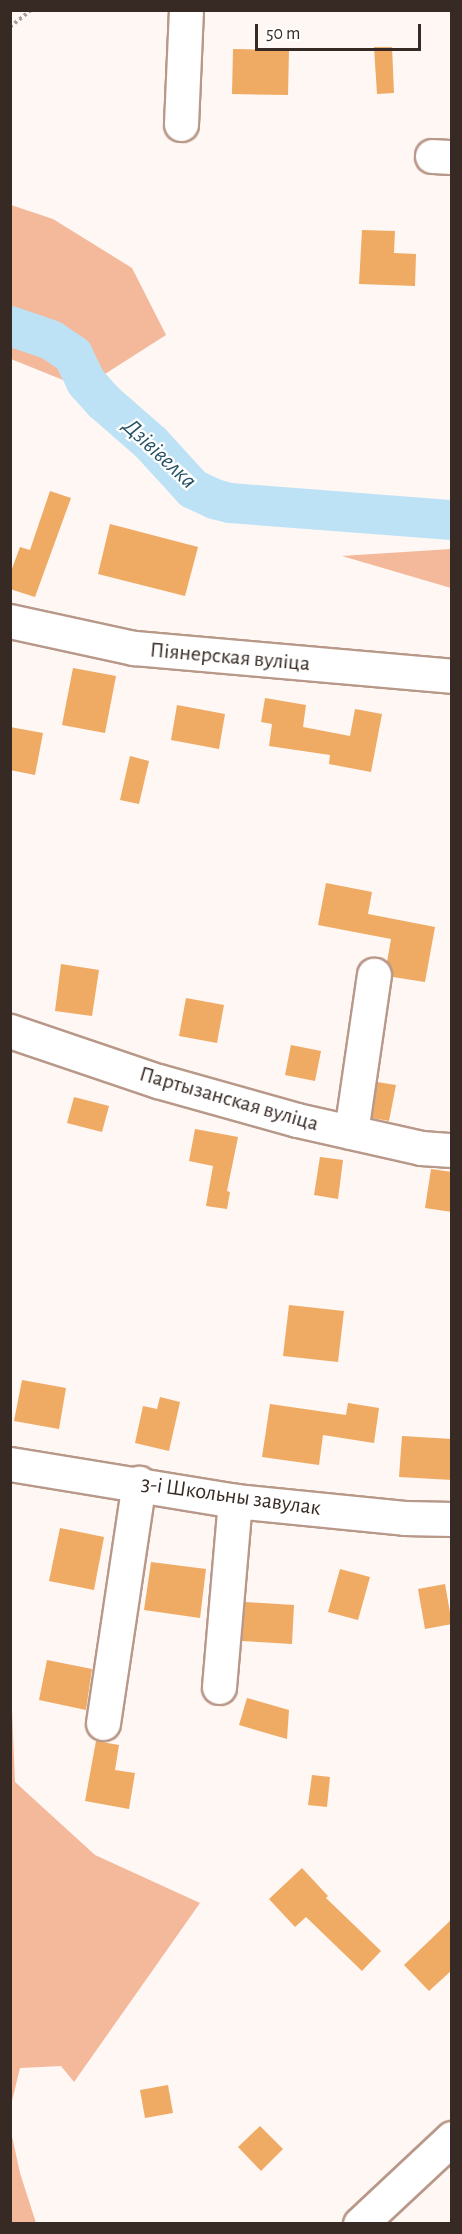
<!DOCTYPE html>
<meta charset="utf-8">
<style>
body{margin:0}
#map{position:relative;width:462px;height:2234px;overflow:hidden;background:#fef7f3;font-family:"Alegreya Sans",sans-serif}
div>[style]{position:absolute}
.green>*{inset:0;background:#f4b89b}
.water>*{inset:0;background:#bde2f6}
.river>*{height:40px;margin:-20px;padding:0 20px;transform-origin:20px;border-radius:20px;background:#bde2f6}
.building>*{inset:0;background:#efaa64}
.path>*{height:4px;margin-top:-2px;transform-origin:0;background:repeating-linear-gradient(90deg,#aaa09b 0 3px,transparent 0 6px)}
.roads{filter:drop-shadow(2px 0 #b89889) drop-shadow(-2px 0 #b89889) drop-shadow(0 2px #b89889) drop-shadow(0 -2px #b89889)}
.minor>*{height:33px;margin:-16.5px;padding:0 16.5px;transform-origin:16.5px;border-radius:16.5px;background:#fff}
span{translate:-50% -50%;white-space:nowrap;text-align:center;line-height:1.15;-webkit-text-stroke:4.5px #fff;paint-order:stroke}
.street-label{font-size:22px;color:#372a24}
.water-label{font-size:24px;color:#255165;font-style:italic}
.frame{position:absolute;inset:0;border:12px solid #372a24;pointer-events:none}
.scale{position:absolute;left:255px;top:24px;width:166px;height:27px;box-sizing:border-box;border:3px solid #372a24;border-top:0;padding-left:8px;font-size:18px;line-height:21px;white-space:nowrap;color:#372a24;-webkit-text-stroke:4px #fff;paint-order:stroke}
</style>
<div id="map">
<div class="green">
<i style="clip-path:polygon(11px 205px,53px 219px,132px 268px,166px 335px,83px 388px,11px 359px)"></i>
<i style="clip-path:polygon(451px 549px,451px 588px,342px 556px)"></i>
<i style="clip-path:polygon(11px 1685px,15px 1782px,95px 1855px,200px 1903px,74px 2082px,61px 2066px,20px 2068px,11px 2105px)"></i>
<i style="clip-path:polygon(10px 2127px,20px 2173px,36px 2223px,11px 2223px)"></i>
</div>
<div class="water">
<i style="clip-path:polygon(199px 481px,226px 490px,249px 504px,256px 516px,247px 523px,232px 521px,197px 501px,193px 489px)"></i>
</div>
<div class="river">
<i style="left:10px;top:326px;width:43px;rotate:18.9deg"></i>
<i style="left:51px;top:340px;width:27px;rotate:34deg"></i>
<i style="left:73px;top:355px;width:30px;rotate:64deg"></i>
<i style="left:86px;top:382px;width:27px;rotate:48deg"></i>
<i style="left:104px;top:402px;width:62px;rotate:41.1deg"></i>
<i style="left:151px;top:443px;width:62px;rotate:47.6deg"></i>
<i style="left:193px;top:489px;width:23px;rotate:25deg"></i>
<i style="left:214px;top:499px;width:16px;rotate:14deg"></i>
<i style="left:230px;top:503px;width:223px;rotate:4.4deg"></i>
</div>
<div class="building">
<i style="clip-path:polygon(374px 47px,392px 47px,394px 93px,377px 94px)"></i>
<i style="clip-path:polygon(233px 49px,289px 50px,288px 95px,232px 94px)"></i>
<i style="clip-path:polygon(362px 230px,395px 231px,394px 253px,416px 254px,415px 286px,359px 284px)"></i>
<i style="clip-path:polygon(50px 491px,71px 498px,35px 597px,10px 589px,10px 574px,20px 547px,30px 550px)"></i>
<i style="clip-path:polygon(110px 524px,198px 547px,185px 596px,98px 574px)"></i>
<i style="clip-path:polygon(73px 668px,116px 676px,105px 733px,62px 725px)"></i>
<i style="clip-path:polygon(265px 698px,306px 705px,303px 727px,350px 736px,355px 709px,382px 714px,371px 772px,329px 764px,330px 755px,269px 746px,272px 724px,261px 722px)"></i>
<i style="clip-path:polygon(177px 705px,225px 714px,219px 749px,171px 740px)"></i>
<i style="clip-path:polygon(10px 727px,43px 733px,35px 775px,10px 770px)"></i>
<i style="clip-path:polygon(130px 756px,149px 761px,139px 804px,120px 800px)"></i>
<i style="clip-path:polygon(326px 883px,372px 892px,368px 914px,435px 927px,425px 982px,393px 977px,387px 962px,391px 939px,318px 925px)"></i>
<i style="clip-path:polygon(61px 964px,99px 970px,92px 1016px,55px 1011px)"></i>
<i style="clip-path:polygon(186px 998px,224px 1005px,217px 1043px,179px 1036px)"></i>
<i style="clip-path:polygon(291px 1045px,321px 1051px,315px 1081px,285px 1075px)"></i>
<i style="clip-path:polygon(377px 1082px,396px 1085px,389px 1121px,372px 1118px)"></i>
<i style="clip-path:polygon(74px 1097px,109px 1106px,102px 1132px,67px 1123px)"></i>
<i style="clip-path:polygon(195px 1129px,238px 1137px,227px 1191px,230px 1192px,227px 1209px,206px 1206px,213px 1166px,189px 1161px)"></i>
<i style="clip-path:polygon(320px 1157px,343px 1160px,338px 1199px,314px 1195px)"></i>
<i style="clip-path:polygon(431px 1169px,452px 1172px,452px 1212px,425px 1208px)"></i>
<i style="clip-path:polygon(289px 1305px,344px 1311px,338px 1362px,283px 1356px)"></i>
<i style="clip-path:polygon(22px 1380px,66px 1388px,59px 1429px,14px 1421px)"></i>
<i style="clip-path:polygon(160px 1397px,180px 1402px,169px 1451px,135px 1443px,143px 1406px,157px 1409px)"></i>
<i style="clip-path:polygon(348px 1403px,379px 1408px,374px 1443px,323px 1435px,319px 1465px,262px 1457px,270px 1404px,346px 1415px)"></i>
<i style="clip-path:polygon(402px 1436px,452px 1439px,452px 1480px,399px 1477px)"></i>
<i style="clip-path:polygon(60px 1528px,104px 1537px,94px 1590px,49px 1581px)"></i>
<i style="clip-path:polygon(151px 1562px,206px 1569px,200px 1618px,144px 1610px)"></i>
<i style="clip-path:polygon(340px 1569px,370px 1577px,358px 1620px,328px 1612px)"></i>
<i style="clip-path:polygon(445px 1584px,452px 1624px,425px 1629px,418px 1589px)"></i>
<i style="clip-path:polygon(245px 1602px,294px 1605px,292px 1644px,242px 1641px)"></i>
<i style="clip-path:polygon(47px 1660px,92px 1669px,86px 1710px,39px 1700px)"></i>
<i style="clip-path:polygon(247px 1698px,289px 1710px,287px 1739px,239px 1725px)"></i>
<i style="clip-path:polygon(96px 1741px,119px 1745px,115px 1770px,135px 1773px,129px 1809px,85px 1801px)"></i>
<i style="clip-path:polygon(312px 1775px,330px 1777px,327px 1807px,308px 1805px)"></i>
<i style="clip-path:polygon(302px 1868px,328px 1896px,326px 1898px,381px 1951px,362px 1971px,306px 1917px,295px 1927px,269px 1899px)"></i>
<i style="clip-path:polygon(452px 1919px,452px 1970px,429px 1991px,404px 1965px)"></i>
<i style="clip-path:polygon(168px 2085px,173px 2113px,145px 2118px,140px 2090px)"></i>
<i style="clip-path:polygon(260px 2126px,283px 2149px,261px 2171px,238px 2147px)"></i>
</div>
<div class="path">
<i style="left:10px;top:27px;width:27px;rotate:-39deg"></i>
</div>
<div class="roads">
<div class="minor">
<i style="left:181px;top:124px;width:114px;rotate:-87.5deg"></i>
<i style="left:432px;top:156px;width:20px;rotate:3deg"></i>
<i style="left:10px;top:621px;width:127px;rotate:12.3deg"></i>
<i style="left:134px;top:648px;width:319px;rotate:5deg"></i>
<i style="left:10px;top:1031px;width:156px;rotate:18.7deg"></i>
<i style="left:158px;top:1081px;width:144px;rotate:15.7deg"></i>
<i style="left:297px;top:1120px;width:127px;rotate:12.7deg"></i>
<i style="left:421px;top:1148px;width:31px;rotate:4deg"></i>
<i style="left:351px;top:1132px;width:159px;rotate:-81.7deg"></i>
<i style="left:10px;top:1464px;width:228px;rotate:9.3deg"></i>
<i style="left:235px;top:1501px;width:170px;rotate:5.7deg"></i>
<i style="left:404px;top:1518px;width:48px;rotate:1.2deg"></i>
<i style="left:219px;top:1687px;width:187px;rotate:-85.1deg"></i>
<i style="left:103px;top:1723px;width:243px;rotate:-81.5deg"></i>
<i style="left:360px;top:2224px;width:126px;rotate:-43.1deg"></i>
</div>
</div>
<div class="street-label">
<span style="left:230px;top:657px;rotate:5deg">Піянерская вуліца</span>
<span style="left:229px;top:1099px;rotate:16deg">Партызанская вуліца</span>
<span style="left:231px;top:1496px;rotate:8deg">3-і Школьны завулак</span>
</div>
<div class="water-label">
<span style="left:159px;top:454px;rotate:43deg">Дзівівелка</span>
</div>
<div class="frame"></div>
<div class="scale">50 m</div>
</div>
